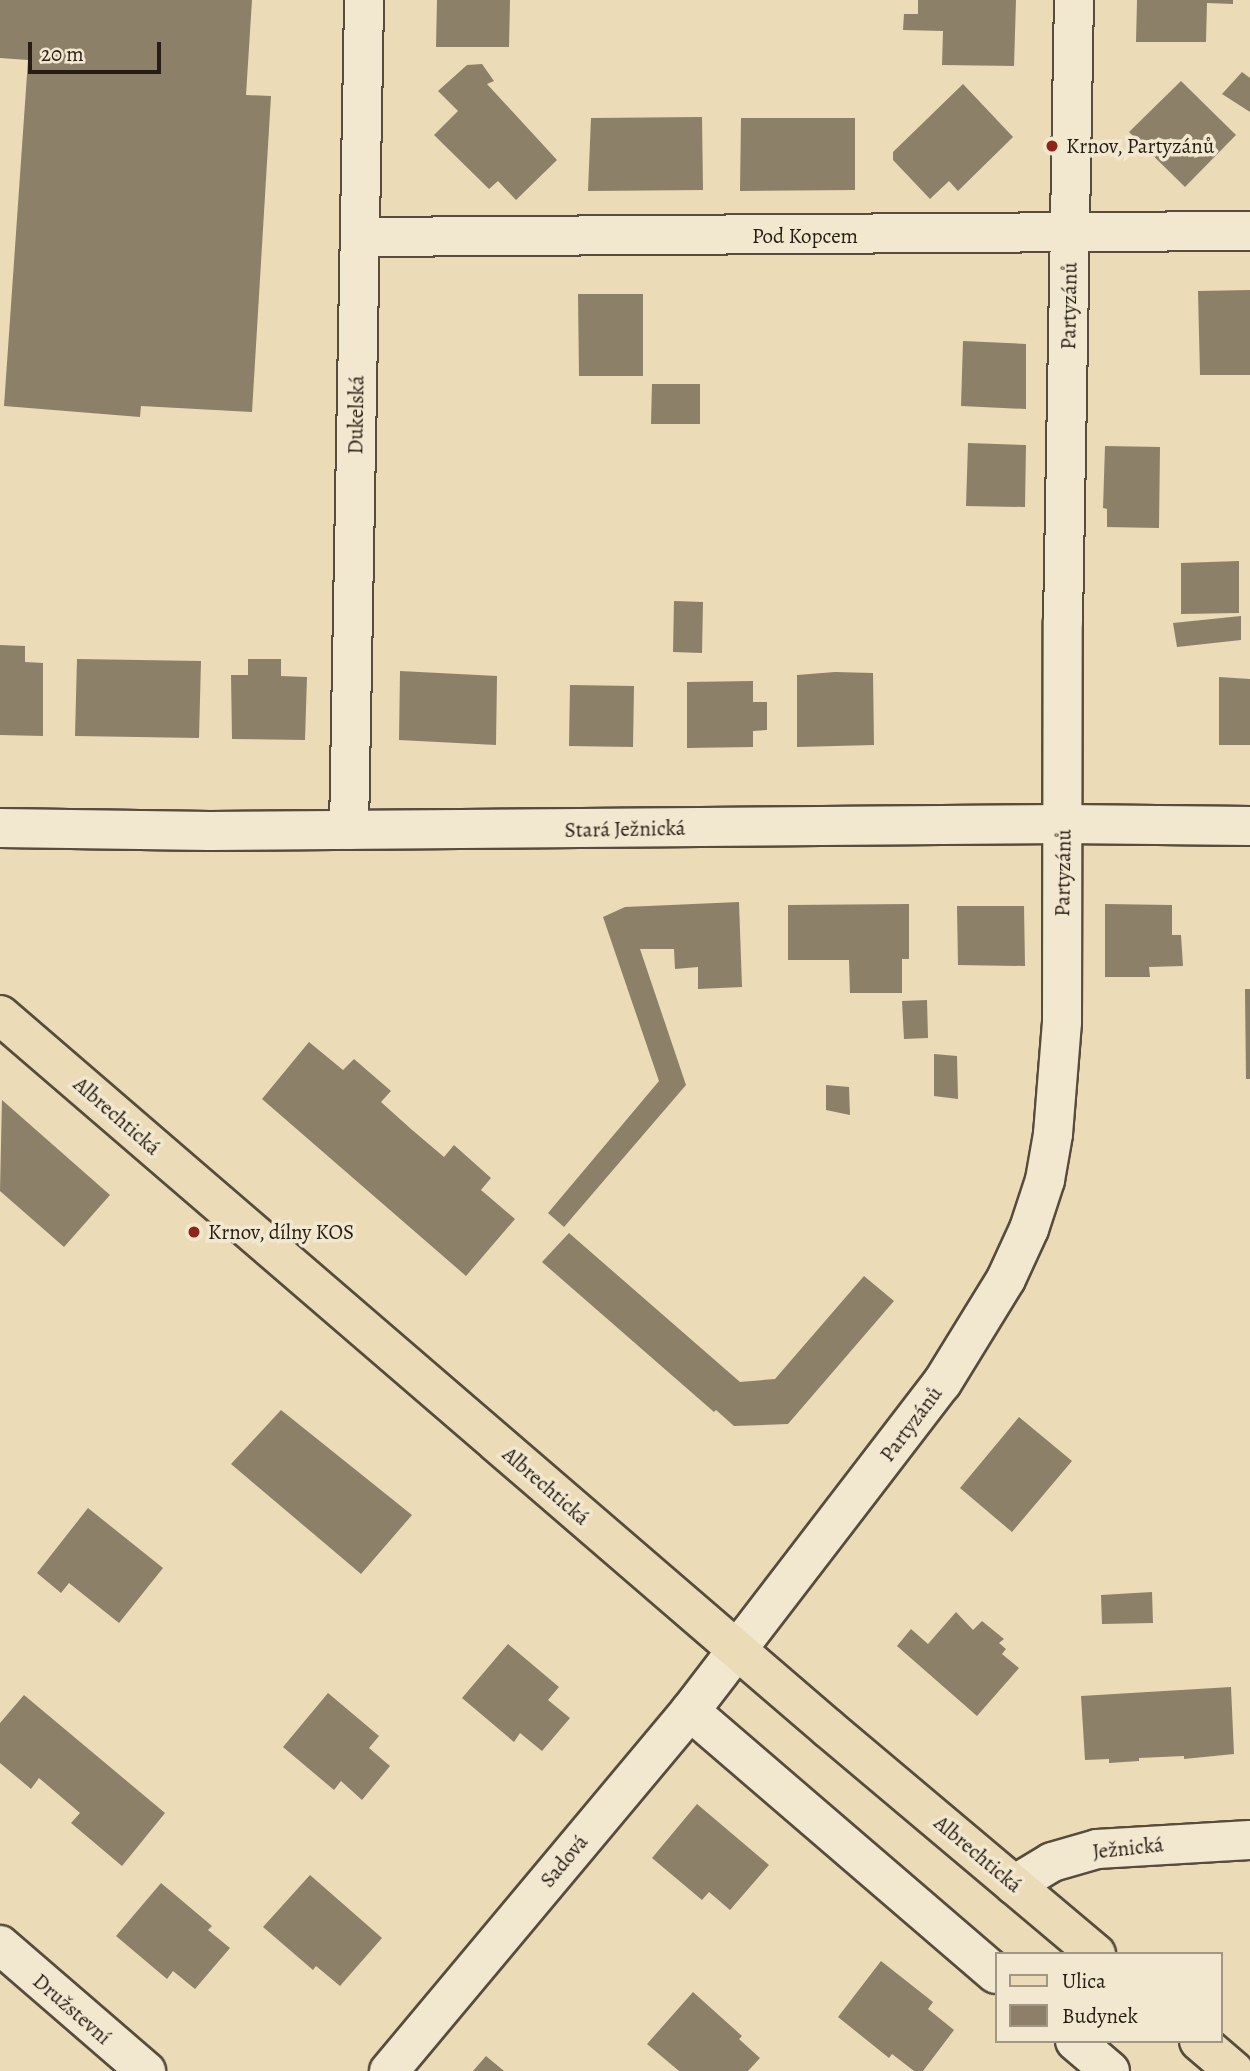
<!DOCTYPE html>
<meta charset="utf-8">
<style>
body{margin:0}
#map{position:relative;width:1250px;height:2071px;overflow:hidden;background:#ebdbb7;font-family:Alegreya,serif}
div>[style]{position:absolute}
.building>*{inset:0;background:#8c8069}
.roads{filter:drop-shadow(2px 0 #574c3d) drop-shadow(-2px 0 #574c3d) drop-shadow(0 2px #574c3d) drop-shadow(0 -2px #574c3d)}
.minor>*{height:38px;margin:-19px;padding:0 19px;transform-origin:19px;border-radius:19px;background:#f2e8d0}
.major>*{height:38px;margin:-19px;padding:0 19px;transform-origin:19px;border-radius:19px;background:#ebdbb7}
.dots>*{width:19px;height:19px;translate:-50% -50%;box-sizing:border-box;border:4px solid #f2e8d0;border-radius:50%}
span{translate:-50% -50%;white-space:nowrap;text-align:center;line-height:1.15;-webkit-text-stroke:7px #f2e8d0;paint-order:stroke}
.poi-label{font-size:21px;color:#261d14}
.left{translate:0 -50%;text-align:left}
.street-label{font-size:21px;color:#261d14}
.legend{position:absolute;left:995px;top:1952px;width:228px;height:91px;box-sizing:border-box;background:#f2e8d0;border:2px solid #a09785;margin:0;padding:9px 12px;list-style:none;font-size:21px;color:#261d14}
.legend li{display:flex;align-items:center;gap:14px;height:35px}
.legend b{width:35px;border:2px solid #a09785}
.scale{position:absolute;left:28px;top:42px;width:133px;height:32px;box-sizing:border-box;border:4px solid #261d14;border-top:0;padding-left:9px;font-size:21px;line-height:24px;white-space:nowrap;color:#261d14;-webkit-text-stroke:5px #f2e8d0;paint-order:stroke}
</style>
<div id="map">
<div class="building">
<i style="clip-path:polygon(0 0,252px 0,246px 95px,271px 96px,252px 412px,141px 406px,140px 417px,4px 406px,28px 60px,0 58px)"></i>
<i style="clip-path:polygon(437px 0,510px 0,509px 47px,436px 47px)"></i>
<i style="clip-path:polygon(918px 0,1016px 0,1014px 66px,942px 65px,943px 31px,903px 30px,904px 14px,918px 14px)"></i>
<i style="clip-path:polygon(1137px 0,1233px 0,1233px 4px,1207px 3px,1206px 42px,1136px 42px)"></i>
<i style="clip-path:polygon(482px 64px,494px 81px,487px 84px,557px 160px,516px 200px,498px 181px,489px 189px,434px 135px,458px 111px,438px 91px,467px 65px)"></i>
<i style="clip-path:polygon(1242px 72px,1250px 78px,1250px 112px,1222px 94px)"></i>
<i style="clip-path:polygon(1181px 81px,1236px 135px,1185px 187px,1129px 132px)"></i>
<i style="clip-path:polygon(963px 84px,1013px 137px,958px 191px,949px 181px,930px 199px,893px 160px,893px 152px)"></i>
<i style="clip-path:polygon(702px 117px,703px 190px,588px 191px,591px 118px)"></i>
<i style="clip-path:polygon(741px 118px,855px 118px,855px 190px,740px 191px)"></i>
<i style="clip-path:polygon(1250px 290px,1250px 375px,1200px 375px,1198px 291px)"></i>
<i style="clip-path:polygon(578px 294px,643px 294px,643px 376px,579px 376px)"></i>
<i style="clip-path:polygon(963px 341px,1026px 344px,1026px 409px,961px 406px)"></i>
<i style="clip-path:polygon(652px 384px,700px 384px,700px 424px,651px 424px)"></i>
<i style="clip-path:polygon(968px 443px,1026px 445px,1025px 507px,966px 506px)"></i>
<i style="clip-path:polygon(1105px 446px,1160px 447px,1159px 528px,1107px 527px,1107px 509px,1103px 508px)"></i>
<i style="clip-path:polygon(1239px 561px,1239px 613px,1181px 614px,1181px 563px)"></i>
<i style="clip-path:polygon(674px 601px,703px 602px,702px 653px,673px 652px)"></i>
<i style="clip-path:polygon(1241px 616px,1241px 640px,1177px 647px,1173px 623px)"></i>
<i style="clip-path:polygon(0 645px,25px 646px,25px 662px,43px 663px,43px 736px,0 735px)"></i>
<i style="clip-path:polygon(77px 659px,201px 661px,199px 738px,75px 736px)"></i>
<i style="clip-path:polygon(248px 659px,281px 659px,281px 676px,307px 677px,305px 740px,232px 739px,231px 675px,248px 675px)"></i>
<i style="clip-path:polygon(400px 671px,497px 676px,496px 745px,399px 740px)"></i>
<i style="clip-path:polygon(835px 672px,873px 673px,874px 745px,797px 747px,797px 675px)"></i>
<i style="clip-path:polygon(1219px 677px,1250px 679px,1250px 745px,1219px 745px)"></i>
<i style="clip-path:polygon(753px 681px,753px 702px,767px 702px,767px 730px,753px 731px,753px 747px,687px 748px,687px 682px)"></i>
<i style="clip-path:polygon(570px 685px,634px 686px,633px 747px,569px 746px)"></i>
<i style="clip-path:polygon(739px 902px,742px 987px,698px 989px,698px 967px,675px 969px,674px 949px,640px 949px,686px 1085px,564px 1227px,548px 1213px,659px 1081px,603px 917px,625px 907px)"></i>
<i style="clip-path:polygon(909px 904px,909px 959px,902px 959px,902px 993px,850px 993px,849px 960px,788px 960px,788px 905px)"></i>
<i style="clip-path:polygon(1105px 904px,1172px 905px,1172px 935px,1181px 935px,1183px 966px,1149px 967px,1150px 977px,1105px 977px)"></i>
<i style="clip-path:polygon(957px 906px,1024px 906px,1025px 966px,958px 965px)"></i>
<i style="clip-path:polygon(1245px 989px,1250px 989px,1250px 1079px,1246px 1079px)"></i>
<i style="clip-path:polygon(927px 1000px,928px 1038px,904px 1039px,902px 1001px)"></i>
<i style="clip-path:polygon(309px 1042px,343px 1070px,354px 1059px,391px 1091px,381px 1102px,411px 1129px,444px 1157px,454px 1145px,491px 1178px,481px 1190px,515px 1219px,466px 1276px,262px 1099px)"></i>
<i style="clip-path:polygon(934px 1054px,957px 1056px,958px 1099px,934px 1096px)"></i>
<i style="clip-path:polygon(826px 1085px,849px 1087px,850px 1115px,826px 1110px)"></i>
<i style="clip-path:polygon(2px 1100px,110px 1195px,64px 1247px,0 1191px)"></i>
<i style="clip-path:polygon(569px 1233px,740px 1382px,775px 1379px,864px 1276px,894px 1301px,788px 1424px,734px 1426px,716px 1410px,714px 1412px,542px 1262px)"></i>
<i style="clip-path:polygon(281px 1410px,412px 1515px,361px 1574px,231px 1464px)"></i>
<i style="clip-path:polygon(1019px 1417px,1072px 1461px,1012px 1532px,960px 1488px)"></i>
<i style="clip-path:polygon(88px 1508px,163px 1568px,119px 1623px,69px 1583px,61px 1593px,37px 1573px)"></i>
<i style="clip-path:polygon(1152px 1592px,1153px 1623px,1102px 1624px,1101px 1595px)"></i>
<i style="clip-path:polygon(956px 1612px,973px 1630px,982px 1621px,1004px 1639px,999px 1643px,1006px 1649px,1002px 1654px,1019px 1668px,977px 1716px,897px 1646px,911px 1629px,928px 1644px)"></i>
<i style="clip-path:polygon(508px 1644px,559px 1687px,548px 1700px,570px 1718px,542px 1751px,520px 1733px,514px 1742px,462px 1698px)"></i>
<i style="clip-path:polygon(1231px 1687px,1234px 1754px,1184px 1759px,1184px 1756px,1139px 1758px,1139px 1761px,1109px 1763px,1109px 1759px,1085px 1760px,1081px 1696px)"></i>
<i style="clip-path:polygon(328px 1693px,379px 1736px,369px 1748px,390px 1766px,362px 1800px,341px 1781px,334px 1790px,283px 1747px)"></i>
<i style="clip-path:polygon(24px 1695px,165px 1813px,122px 1866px,71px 1823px,80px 1813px,39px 1778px,31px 1789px,0 1763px,0 1723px)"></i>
<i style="clip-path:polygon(697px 1804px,769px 1865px,730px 1910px,709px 1892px,702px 1900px,652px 1858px)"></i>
<i style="clip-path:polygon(310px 1875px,382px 1938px,340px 1986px,316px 1966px,313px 1970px,263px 1927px)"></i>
<i style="clip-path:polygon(161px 1883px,212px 1926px,208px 1930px,230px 1948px,195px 1989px,173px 1971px,167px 1979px,116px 1936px)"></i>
<i style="clip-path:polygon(881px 1961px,933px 2002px,928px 2009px,954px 2030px,923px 2071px,914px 2071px,892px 2054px,889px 2058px,838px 2017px)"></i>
<i style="clip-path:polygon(693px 1992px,742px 2036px,739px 2039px,760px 2058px,748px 2071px,679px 2071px,647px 2044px)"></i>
<i style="clip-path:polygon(486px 2056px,504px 2071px,473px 2071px)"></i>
</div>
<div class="roads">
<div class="minor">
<i style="left:360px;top:237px;width:890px;rotate:-0.39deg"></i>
<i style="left:0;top:828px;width:210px;rotate:0.8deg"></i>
<i style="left:210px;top:831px;width:854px;rotate:-0.47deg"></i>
<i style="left:1064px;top:824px;width:186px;rotate:0.6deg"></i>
<i style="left:349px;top:830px;width:830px;rotate:-88.96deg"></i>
<i style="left:690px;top:1711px;width:403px;rotate:40.7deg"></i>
<i style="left:1014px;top:1885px;width:44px;rotate:-31.2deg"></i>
<i style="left:1052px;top:1862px;width:47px;rotate:-16.1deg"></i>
<i style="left:1097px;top:1849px;width:153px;rotate:-3.4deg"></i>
<i style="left:0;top:1945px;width:193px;rotate:40.8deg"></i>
<i style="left:1075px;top:2041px;width:46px;rotate:40.6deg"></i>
<i style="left:389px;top:2071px;width:469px;rotate:-50.1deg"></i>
<i style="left:690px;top:1711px;width:414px;rotate:-52.5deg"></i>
<i style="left:942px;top:1383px;width:122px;rotate:-58.4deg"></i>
<i style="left:1006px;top:1279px;width:55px;rotate:-65.3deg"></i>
<i style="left:1029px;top:1229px;width:52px;rotate:-71.9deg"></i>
<i style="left:1045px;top:1180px;width:47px;rotate:-80.1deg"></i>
<i style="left:1053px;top:1134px;width:112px;rotate:-85.4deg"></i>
<i style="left:1062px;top:1022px;width:401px;rotate:-89.9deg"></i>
<i style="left:1063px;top:621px;width:621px;rotate:-88.99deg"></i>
</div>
<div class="major">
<i style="left:0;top:1015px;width:1094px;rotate:40.74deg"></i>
<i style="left:829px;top:1729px;width:349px;rotate:40.1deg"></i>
<i style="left:1199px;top:2041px;width:46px;rotate:40.6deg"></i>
</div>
</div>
<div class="dots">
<i style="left:1052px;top:146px;background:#8f2418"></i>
<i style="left:194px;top:1232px;background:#8f2418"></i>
</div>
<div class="poi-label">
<span class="left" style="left:1066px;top:146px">Krnov, Partyzánů</span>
<span class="left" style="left:208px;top:1232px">Krnov, dílny KOS</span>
</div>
<div class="street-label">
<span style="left:805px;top:236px">Pod Kopcem</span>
<span style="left:1069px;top:306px;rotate:-89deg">Partyzánů</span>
<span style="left:356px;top:415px;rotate:-89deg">Dukelská</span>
<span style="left:625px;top:829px;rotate:-1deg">Stará Ježnická</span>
<span style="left:1063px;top:873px;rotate:-89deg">Partyzánů</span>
<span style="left:117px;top:1116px;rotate:41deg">Albrechtická</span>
<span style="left:911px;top:1424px;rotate:-53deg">Partyzánů</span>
<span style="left:546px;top:1486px;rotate:41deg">Albrechtická</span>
<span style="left:1128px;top:1848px;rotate:-6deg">Ježnická</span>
<span style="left:978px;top:1854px;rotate:40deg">Albrechtická</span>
<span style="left:564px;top:1861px;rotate:-50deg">Sadová</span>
<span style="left:72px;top:2009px;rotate:41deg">Družstevní</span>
</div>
<ul class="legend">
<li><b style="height:9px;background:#ebdbb7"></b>Ulica</li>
<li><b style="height:19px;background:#8c8069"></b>Budynek</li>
</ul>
<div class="scale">20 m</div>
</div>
